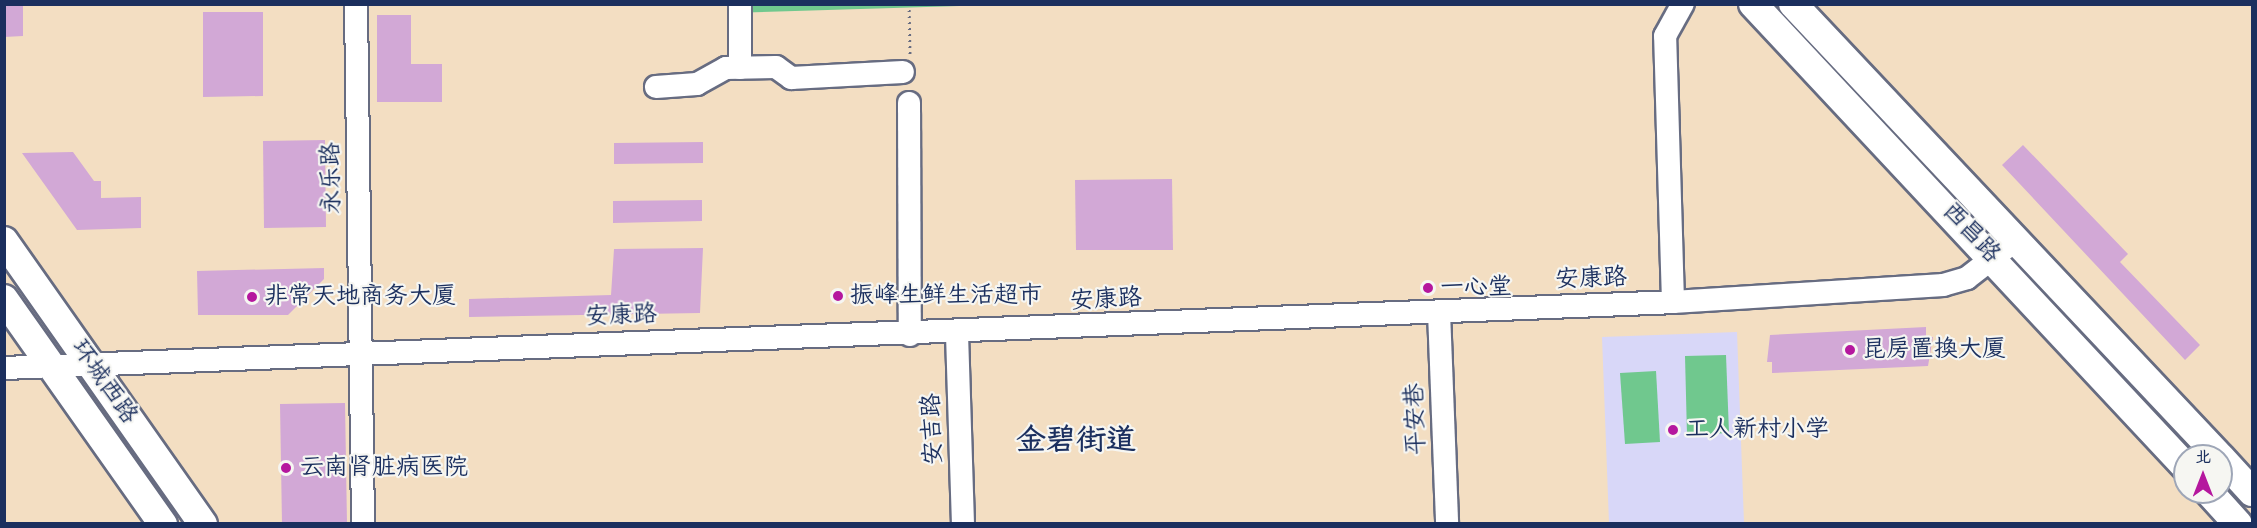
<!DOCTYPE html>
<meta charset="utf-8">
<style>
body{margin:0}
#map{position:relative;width:2257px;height:528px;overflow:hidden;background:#f3dec2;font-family:Mynerve,"LXGW WenKai TC",sans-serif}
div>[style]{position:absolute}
.built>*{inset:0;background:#d8d7f8}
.green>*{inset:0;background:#70c88e}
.building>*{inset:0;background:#d2a8d6}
.path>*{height:3px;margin-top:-1.5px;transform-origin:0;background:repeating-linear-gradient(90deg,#676c81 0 1.5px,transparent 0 6px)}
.roads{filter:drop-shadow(2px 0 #676c81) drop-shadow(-2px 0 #676c81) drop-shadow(0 2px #676c81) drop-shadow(0 -2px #676c81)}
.minor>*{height:22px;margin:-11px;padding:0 11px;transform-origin:11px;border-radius:11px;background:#fff}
.major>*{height:28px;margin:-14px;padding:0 14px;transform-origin:14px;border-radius:14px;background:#fff}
.dots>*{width:16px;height:16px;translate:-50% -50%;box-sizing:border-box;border:3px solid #f6f6f2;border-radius:50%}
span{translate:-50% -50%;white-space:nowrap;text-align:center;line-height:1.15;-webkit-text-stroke:4.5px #f6f6f2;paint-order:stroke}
.street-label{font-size:24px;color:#1b2f5e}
.poi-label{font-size:24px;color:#1b2f5e}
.left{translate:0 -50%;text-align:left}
.district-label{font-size:30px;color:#1b2f5e;font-weight:700}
.frame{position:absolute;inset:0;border:6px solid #1b2f5e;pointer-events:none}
.north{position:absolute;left:2173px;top:444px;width:60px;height:60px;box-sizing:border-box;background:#f6f6f2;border:2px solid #9ea6b7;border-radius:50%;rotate:0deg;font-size:16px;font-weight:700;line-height:24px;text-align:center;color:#1b2f5e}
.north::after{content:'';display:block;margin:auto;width:21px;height:27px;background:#b5179e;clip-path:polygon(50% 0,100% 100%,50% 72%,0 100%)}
</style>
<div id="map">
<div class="built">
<i style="clip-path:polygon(1737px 332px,1744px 523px,1609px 523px,1602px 337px)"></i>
</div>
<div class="green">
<i style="clip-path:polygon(728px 4px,992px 5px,728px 13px)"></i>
<i style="clip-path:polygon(1726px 355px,1729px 433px,1687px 435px,1685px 356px)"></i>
<i style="clip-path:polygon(1656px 371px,1660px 442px,1625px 444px,1620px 373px)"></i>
</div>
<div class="building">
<i style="clip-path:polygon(4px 4px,23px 4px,23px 36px,4px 37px)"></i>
<i style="clip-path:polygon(203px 12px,263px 12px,263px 96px,203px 97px)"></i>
<i style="clip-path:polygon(377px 15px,411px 15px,411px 64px,442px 64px,442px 102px,377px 102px)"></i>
<i style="clip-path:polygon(325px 140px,326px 227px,264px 228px,263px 141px)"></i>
<i style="clip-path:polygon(703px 142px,703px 163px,614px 164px,614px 143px)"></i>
<i style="clip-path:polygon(2023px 145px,2128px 254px,2120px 262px,2200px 345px,2185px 360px,2002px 165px)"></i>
<i style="clip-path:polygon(73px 152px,94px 181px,101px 181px,101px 198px,141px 197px,141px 228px,77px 230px,22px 153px)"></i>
<i style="clip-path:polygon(1172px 179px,1173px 250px,1076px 250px,1075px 180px)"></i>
<i style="clip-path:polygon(702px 200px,702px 221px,613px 223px,613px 201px)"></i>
<i style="clip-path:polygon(703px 248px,700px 313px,469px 317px,469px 299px,611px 295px,614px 249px)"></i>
<i style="clip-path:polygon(324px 268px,324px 279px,288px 315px,198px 315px,197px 271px)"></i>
<i style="clip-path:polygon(1926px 327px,1926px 337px,1933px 337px,1928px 366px,1772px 373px,1772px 362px,1767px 362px,1770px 335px)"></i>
<i style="clip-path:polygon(345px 403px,347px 524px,282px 524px,280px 404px)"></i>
</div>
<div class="path">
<i style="left:909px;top:4px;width:52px;rotate:88.9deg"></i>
</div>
<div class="roads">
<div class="minor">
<i style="left:356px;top:4px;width:520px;rotate:89.23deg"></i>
<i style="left:740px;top:4px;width:64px;rotate:90deg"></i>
<i style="left:656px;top:87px;width:41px;rotate:-4.2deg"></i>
<i style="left:697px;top:84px;width:33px;rotate:-29deg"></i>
<i style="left:726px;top:68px;width:50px;rotate:-1.1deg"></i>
<i style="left:776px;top:67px;width:19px;rotate:36deg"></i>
<i style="left:791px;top:78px;width:112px;rotate:-3.1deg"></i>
<i style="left:909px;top:103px;width:232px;rotate:89.8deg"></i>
<i style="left:1673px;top:302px;width:266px;rotate:-91.7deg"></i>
<i style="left:1665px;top:36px;width:37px;rotate:-61deg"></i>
<i style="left:1439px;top:312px;width:212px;rotate:87.8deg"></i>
<i style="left:957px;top:334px;width:190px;rotate:88.2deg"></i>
<i style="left:4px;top:368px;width:1670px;rotate:-2.26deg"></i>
<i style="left:1673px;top:302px;width:271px;rotate:-3.6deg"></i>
<i style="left:1943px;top:285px;width:25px;rotate:-16deg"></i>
<i style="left:1967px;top:278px;width:62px;rotate:-37.8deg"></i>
</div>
<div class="major">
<i style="left:1753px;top:4px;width:633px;rotate:46.92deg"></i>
<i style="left:1793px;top:4px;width:621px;rotate:46.7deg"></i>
<i style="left:4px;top:241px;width:346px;rotate:54.9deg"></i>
<i style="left:4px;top:299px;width:276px;rotate:54.8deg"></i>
<i style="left:2221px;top:458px;width:46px;rotate:47.6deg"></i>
<i style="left:2209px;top:492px;width:43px;rotate:47.8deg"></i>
</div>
</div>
<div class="dots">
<i style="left:1428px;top:288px;background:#b5179e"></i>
<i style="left:838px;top:296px;background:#b5179e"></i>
<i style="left:252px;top:297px;background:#b5179e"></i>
<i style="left:1850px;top:350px;background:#b5179e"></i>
<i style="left:1673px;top:430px;background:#b5179e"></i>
<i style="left:286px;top:468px;background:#b5179e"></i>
</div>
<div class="street-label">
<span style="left:332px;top:178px;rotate:-91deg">永乐路</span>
<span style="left:1971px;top:233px;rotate:47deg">西昌路</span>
<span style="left:1591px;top:279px;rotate:-2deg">安康路</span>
<span style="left:1106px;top:300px;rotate:-3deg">安康路</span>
<span style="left:621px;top:316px;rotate:-2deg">安康路</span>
<span style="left:104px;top:382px;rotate:55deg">环城西路</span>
<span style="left:1416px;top:419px;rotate:-92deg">平安巷</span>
<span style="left:933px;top:429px;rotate:-92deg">安吉路</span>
</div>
<div class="poi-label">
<span class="left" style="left:1440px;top:288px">一心堂</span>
<span class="left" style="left:850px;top:296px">振峰生鲜生活超市</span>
<span class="left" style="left:264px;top:297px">非常天地商务大厦</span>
<span class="left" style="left:1862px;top:350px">昆房置换大厦</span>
<span class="left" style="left:1685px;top:430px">工人新村小学</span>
<span class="left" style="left:300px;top:468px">云南肾脏病医院</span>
</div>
<div class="district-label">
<span style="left:1076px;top:441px">金碧街道</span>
</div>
<div class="frame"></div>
<div class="north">北</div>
</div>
